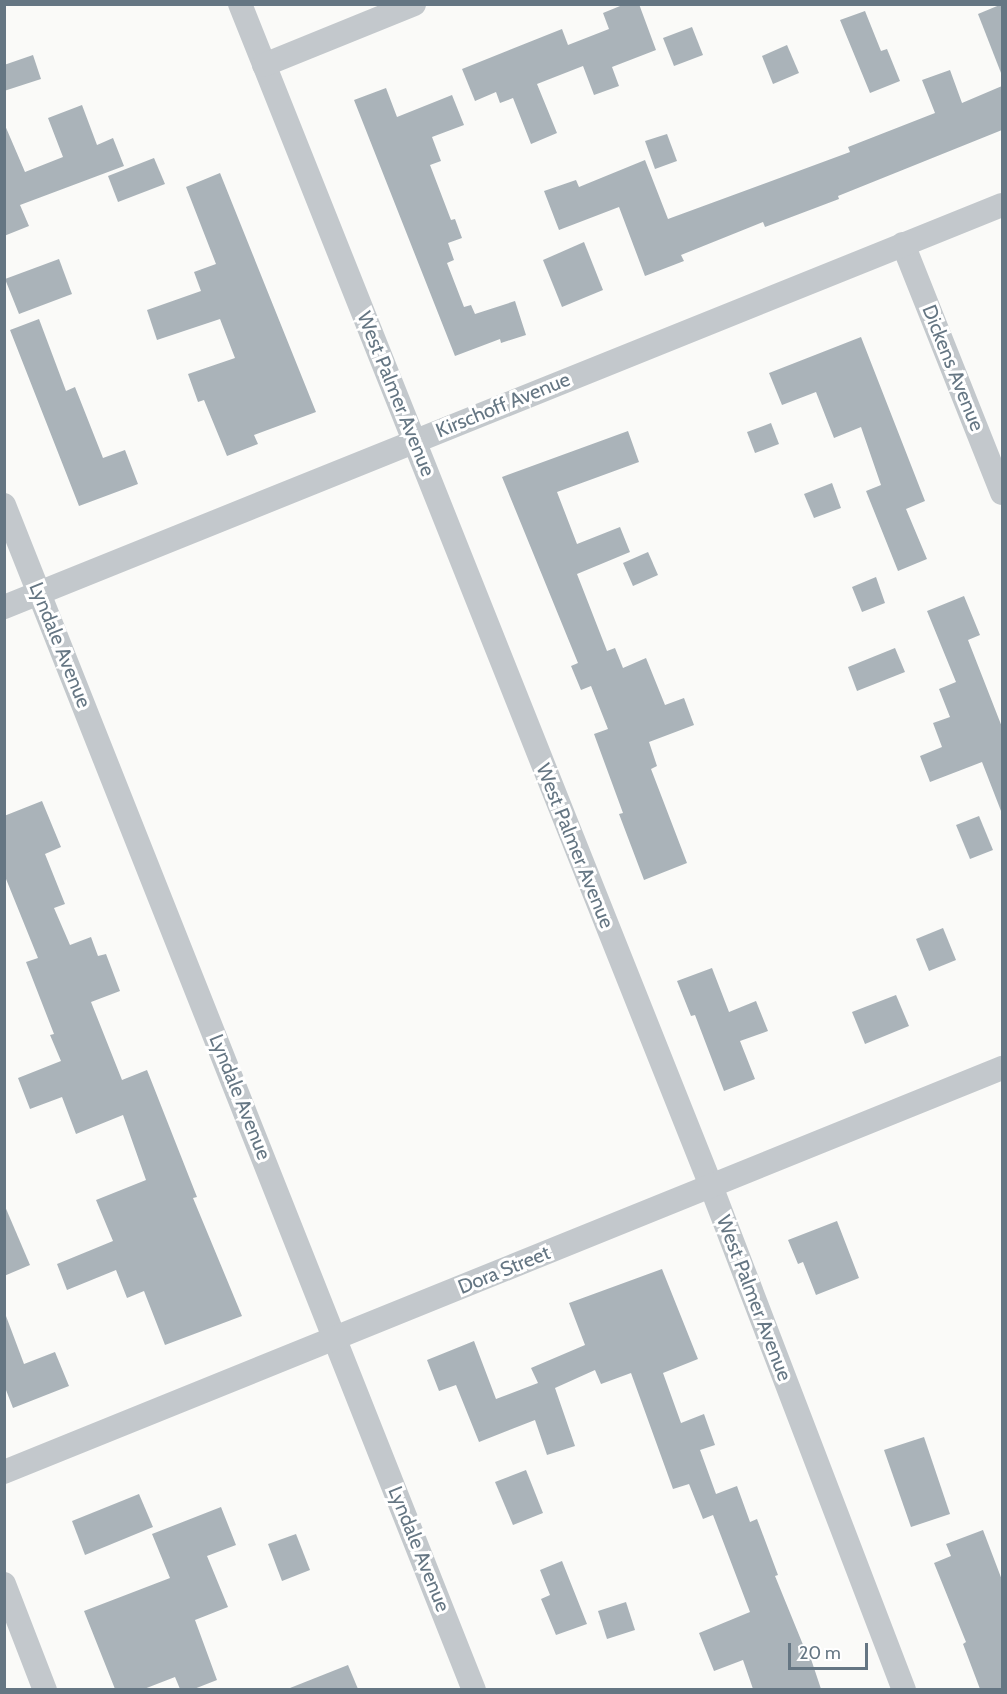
<!DOCTYPE html>
<style>
body{margin:0}
#map{position:relative;width:1007px;height:1694px;overflow:hidden;background:#fafaf8;font-family:Cabin,sans-serif}
div>[style]{position:absolute}
.building>*{inset:0;background:#aab3b9}
.minor>*{height:24px;margin:-12px;padding:0 12px;transform-origin:12px;border-radius:12px;background:#c3c8cc}
span{translate:-50% -50%;white-space:nowrap;text-align:center;line-height:1.15;-webkit-text-stroke:6px #fff;paint-order:stroke}
.street-label{font-size:20px;color:#657683}
.frame{position:absolute;inset:0;border:6px solid #657683;pointer-events:none}
.scale{position:absolute;left:788px;top:1643px;width:80px;height:27px;box-sizing:border-box;border:3px solid #657683;border-top:0;padding-left:8px;font-size:18px;line-height:21px;white-space:nowrap;color:#657683;-webkit-text-stroke:4px #fff;paint-order:stroke}
</style>
<div id="map">
<div class="building">
<i style="clip-path:polygon(625px 4px,639px 4px,656px 50px,612px 67px,619px 86px,594px 95px,583px 66px,537px 84px,557px 133px,531px 144px,513px 98px,500px 103px,496px 92px,475px 101px,462px 69px,562px 29px,568px 45px,609px 29px,603px 13px)"></i>
<i style="clip-path:polygon(1002px 4px,1002px 73px,1001px 73px,978px 14px)"></i>
<i style="clip-path:polygon(865px 11px,881px 51px,887px 49px,900px 81px,870px 93px,840px 20px)"></i>
<i style="clip-path:polygon(692px 27px,703px 55px,674px 66px,663px 38px)"></i>
<i style="clip-path:polygon(787px 45px,799px 73px,773px 84px,762px 56px)"></i>
<i style="clip-path:polygon(33px 55px,41px 79px,4px 91px,4px 65px)"></i>
<i style="clip-path:polygon(950px 70px,962px 103px,1002px 86px,1002px 130px,838px 196px,839px 199px,765px 227px,763px 222px,681px 255px,684px 261px,645px 276px,619px 207px,559px 230px,544px 191px,576px 180px,579px 187px,645px 160px,668px 219px,850px 152px,848px 147px,935px 113px,922px 80px)"></i>
<i style="clip-path:polygon(386px 88px,397px 117px,452px 95px,464px 125px,432px 137px,441px 161px,430px 165px,451px 220px,455px 219px,462px 238px,448px 243px,454px 260px,447px 263px,464px 307px,471px 305px,475px 314px,515px 301px,526px 335px,501px 343px,500px 339px,455px 356px,354px 100px)"></i>
<i style="clip-path:polygon(82px 105px,97px 145px,113px 138px,124px 166px,20px 205px,29px 226px,4px 236px,4px 123px,25px 172px,63px 157px,48px 118px)"></i>
<i style="clip-path:polygon(667px 134px,677px 161px,655px 169px,645px 141px)"></i>
<i style="clip-path:polygon(154px 158px,165px 184px,118px 202px,108px 176px)"></i>
<i style="clip-path:polygon(220px 173px,316px 412px,254px 435px,258px 444px,227px 456px,204px 400px,198px 402px,188px 374px,235px 358px,220px 319px,157px 340px,147px 310px,201px 291px,194px 272px,216px 264px,186px 187px)"></i>
<i style="clip-path:polygon(584px 242px,603px 290px,562px 307px,543px 260px)"></i>
<i style="clip-path:polygon(59px 259px,72px 294px,19px 314px,5px 279px)"></i>
<i style="clip-path:polygon(39px 319px,66px 391px,75px 387px,103px 458px,125px 450px,138px 484px,79px 506px,10px 330px)"></i>
<i style="clip-path:polygon(861px 337px,925px 501px,906px 509px,927px 559px,898px 571px,866px 491px,881px 485px,861px 427px,834px 438px,816px 392px,782px 405px,769px 373px)"></i>
<i style="clip-path:polygon(771px 423px,779px 444px,755px 453px,747px 432px)"></i>
<i style="clip-path:polygon(628px 431px,639px 462px,557px 492px,577px 544px,620px 527px,630px 552px,577px 574px,607px 651px,615px 648px,623px 668px,646px 658px,665px 705px,684px 698px,694px 725px,649px 742px,657px 766px,651px 769px,687px 863px,644px 880px,619px 814px,623px 813px,594px 734px,608px 729px,591px 686px,581px 690px,571px 666px,578px 663px,502px 477px)"></i>
<i style="clip-path:polygon(832px 483px,841px 508px,814px 518px,804px 494px)"></i>
<i style="clip-path:polygon(648px 552px,658px 575px,633px 586px,623px 563px)"></i>
<i style="clip-path:polygon(876px 577px,885px 603px,862px 612px,852px 587px)"></i>
<i style="clip-path:polygon(964px 596px,980px 635px,968px 640px,1002px 727px,1001px 811px,982px 762px,930px 782px,920px 756px,942px 747px,933px 723px,950px 717px,939px 689px,956px 682px,927px 611px)"></i>
<i style="clip-path:polygon(895px 648px,905px 672px,857px 691px,848px 667px)"></i>
<i style="clip-path:polygon(42px 801px,61px 847px,45px 854px,65px 904px,54px 908px,70px 945px,91px 937px,98px 956px,106px 954px,120px 991px,91px 1002px,122px 1080px,147px 1070px,197px 1197px,193px 1198px,242px 1316px,165px 1345px,144px 1291px,127px 1298px,116px 1270px,67px 1290px,57px 1264px,113px 1241px,96px 1200px,146px 1180px,123px 1115px,76px 1134px,62px 1097px,30px 1109px,18px 1078px,61px 1061px,50px 1035px,54px 1034px,26px 962px,38px 958px,4px 874px,4px 816px)"></i>
<i style="clip-path:polygon(979px 816px,993px 850px,970px 859px,956px 825px)"></i>
<i style="clip-path:polygon(943px 928px,956px 960px,929px 971px,916px 939px)"></i>
<i style="clip-path:polygon(712px 968px,729px 1012px,756px 1001px,768px 1031px,740px 1041px,755px 1079px,724px 1091px,695px 1015px,691px 1016px,677px 981px)"></i>
<i style="clip-path:polygon(896px 995px,909px 1026px,865px 1044px,852px 1012px)"></i>
<i style="clip-path:polygon(4px 1204px,30px 1265px,4px 1276px)"></i>
<i style="clip-path:polygon(837px 1221px,859px 1278px,816px 1295px,803px 1262px,798px 1264px,788px 1240px)"></i>
<i style="clip-path:polygon(662px 1269px,698px 1359px,663px 1373px,681px 1423px,704px 1414px,715px 1445px,700px 1450px,716px 1494px,737px 1486px,750px 1522px,757px 1519px,778px 1575px,775px 1576px,808px 1657px,810px 1656px,821px 1689px,753px 1689px,743px 1660px,714px 1671px,699px 1633px,750px 1612px,713px 1515px,703px 1519px,689px 1484px,673px 1489px,631px 1373px,601px 1384px,595px 1370px,555px 1388px,575px 1446px,547px 1455px,535px 1420px,479px 1442px,456px 1385px,439px 1391px,427px 1360px,474px 1341px,496px 1399px,538px 1383px,531px 1368px,585px 1345px,569px 1303px)"></i>
<i style="clip-path:polygon(6px 1316px,24px 1364px,55px 1352px,69px 1386px,13px 1408px,4px 1385px)"></i>
<i style="clip-path:polygon(924px 1437px,950px 1514px,911px 1527px,884px 1450px)"></i>
<i style="clip-path:polygon(526px 1470px,543px 1513px,513px 1525px,495px 1482px)"></i>
<i style="clip-path:polygon(139px 1494px,153px 1527px,85px 1555px,72px 1521px)"></i>
<i style="clip-path:polygon(221px 1507px,236px 1545px,207px 1556px,228px 1607px,195px 1620px,217px 1680px,194px 1689px,180px 1689px,175px 1677px,144px 1689px,115px 1689px,84px 1611px,170px 1578px,152px 1534px)"></i>
<i style="clip-path:polygon(983px 1530px,1002px 1580px,1002px 1689px,980px 1689px,963px 1644px,966px 1642px,934px 1563px,951px 1556px,946px 1544px)"></i>
<i style="clip-path:polygon(296px 1534px,310px 1570px,282px 1581px,268px 1544px)"></i>
<i style="clip-path:polygon(562px 1561px,587px 1624px,556px 1635px,541px 1599px,550px 1595px,540px 1570px)"></i>
<i style="clip-path:polygon(626px 1602px,635px 1630px,607px 1639px,598px 1611px)"></i>
<i style="clip-path:polygon(348px 1665px,358px 1689px,291px 1689px,290px 1688px)"></i>
</div>
<div class="minor">
<i style="left:240px;top:4px;width:1272px;rotate:68.27deg"></i>
<i style="left:711px;top:1186px;width:540px;rotate:69.05deg"></i>
<i style="left:264px;top:65px;width:162px;rotate:-22.1deg"></i>
<i style="left:903px;top:244px;width:268px;rotate:68.3deg"></i>
<i style="left:4px;top:505px;width:1275px;rotate:68.37deg"></i>
<i style="left:4px;top:607px;width:1076px;rotate:-21.94deg"></i>
<i style="left:4px;top:1472px;width:1077px;rotate:-22.04deg"></i>
<i style="left:4px;top:1584px;width:114px;rotate:68.9deg"></i>
</div>
<div class="street-label">
<span style="left:953px;top:368px;rotate:68deg">Dickens Avenue</span>
<span style="left:396px;top:394px;rotate:68deg">West Palmer Avenue</span>
<span style="left:503px;top:405px;rotate:-22deg">Kirschoff Avenue</span>
<span style="left:60px;top:645px;rotate:68deg">Lyndale Avenue</span>
<span style="left:575px;top:846px;rotate:68deg">West Palmer Avenue</span>
<span style="left:240px;top:1097px;rotate:68deg">Lyndale Avenue</span>
<span style="left:504px;top:1270px;rotate:-22deg">Dora Street</span>
<span style="left:754px;top:1298px;rotate:69deg">West Palmer Avenue</span>
<span style="left:419px;top:1549px;rotate:68deg">Lyndale Avenue</span>
</div>
<div class="frame"></div>
<div class="scale">20 m</div>
</div>
